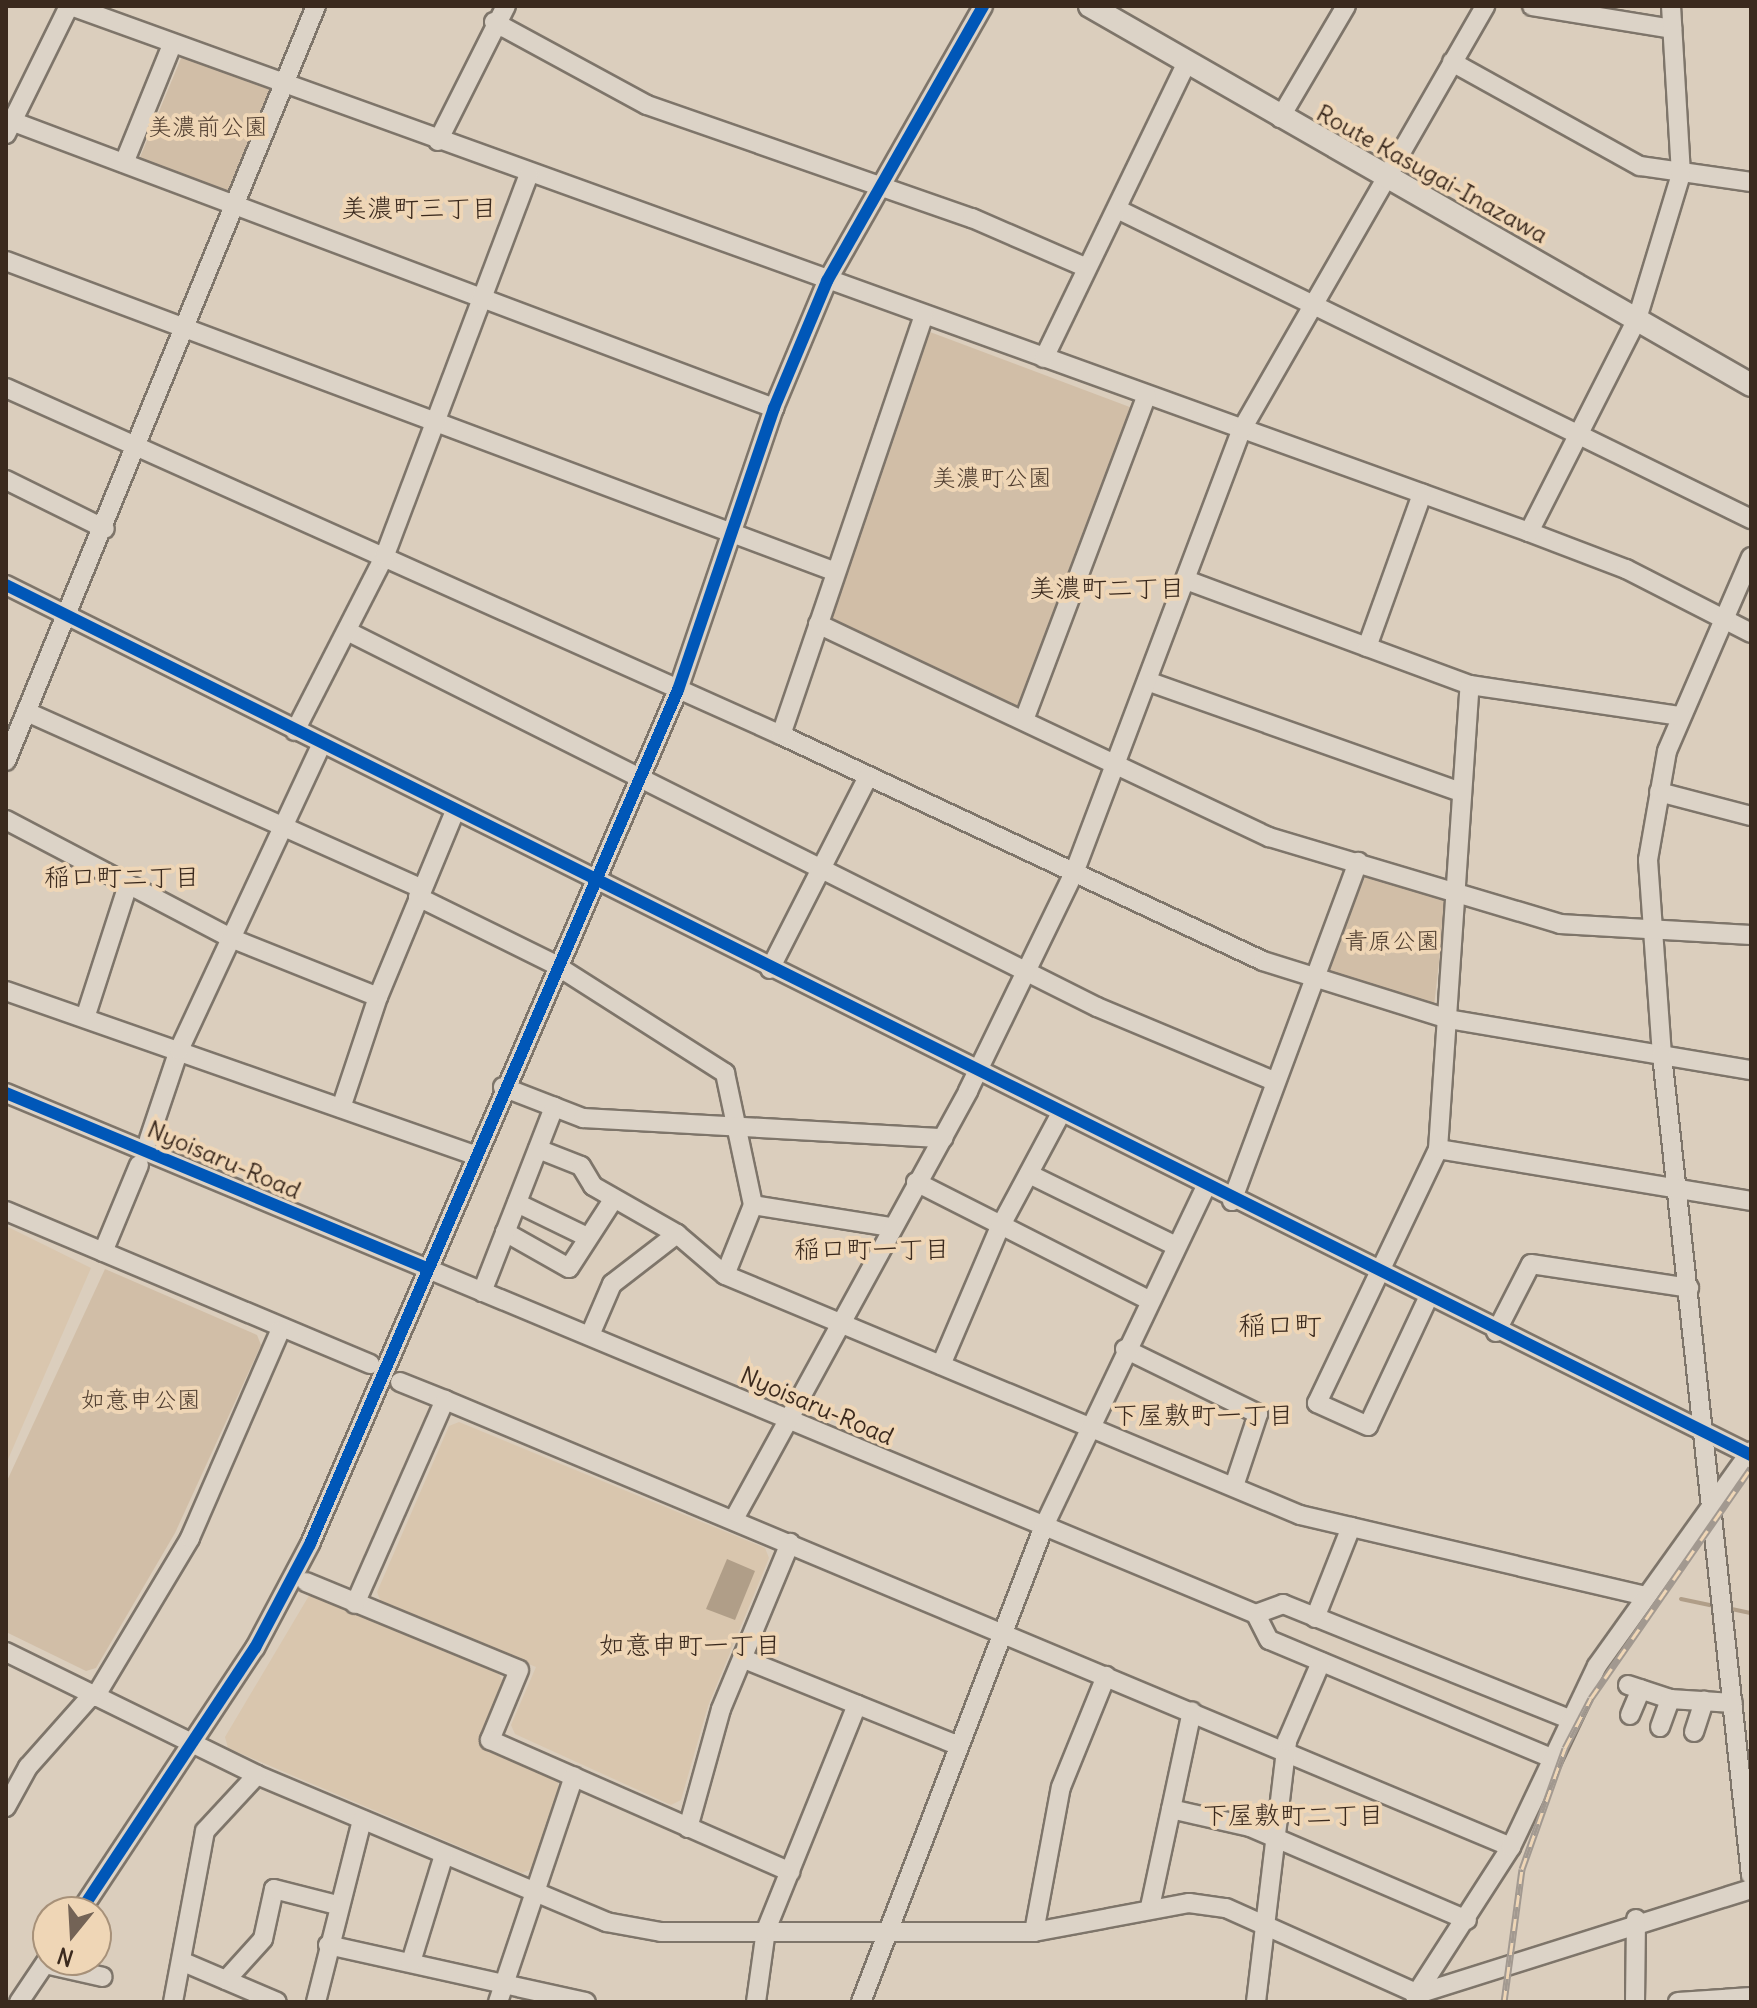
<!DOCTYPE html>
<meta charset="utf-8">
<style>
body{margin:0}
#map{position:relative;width:1757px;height:2008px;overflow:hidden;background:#dbcebd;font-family:Delius,"Klee One",sans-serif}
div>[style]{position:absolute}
.built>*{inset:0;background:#d9c6ae}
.green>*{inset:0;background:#d1bea7}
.water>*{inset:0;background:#b09e88}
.stream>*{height:4px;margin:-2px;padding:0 2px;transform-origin:2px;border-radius:2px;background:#b09e88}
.roads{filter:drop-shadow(2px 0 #7e756a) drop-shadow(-2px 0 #7e756a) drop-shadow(0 2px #7e756a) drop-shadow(0 -2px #7e756a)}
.minor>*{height:18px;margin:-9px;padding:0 9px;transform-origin:9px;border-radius:9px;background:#dcd3c7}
.major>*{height:22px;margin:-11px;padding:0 11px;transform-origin:11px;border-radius:11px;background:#dcd3c7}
.rail>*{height:7px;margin-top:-3.5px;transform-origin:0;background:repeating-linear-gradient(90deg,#efd6b6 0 12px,#a29990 0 24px);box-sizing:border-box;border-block:2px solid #a29990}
.cycleway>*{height:12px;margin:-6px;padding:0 6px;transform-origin:6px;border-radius:6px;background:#0057b8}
span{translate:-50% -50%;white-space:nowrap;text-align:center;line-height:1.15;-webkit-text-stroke:8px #efd6b6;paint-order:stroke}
.park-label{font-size:24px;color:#503e30}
.street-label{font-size:24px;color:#3b2a1e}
.neighbourhood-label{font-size:26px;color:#3b2a1e}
.quarter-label{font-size:28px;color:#3b2a1e}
.frame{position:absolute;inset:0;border:8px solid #3b2a1e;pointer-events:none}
.north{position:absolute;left:32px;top:1896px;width:80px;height:80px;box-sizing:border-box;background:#efd6b6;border:2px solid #a79179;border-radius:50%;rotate:198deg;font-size:22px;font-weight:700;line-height:32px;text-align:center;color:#3b2a1e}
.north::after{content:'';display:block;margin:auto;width:28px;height:36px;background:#736356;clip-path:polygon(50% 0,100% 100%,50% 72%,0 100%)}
</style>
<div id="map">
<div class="built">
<i style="clip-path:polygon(6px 1226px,91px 1268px,6px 1464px)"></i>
<i style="clip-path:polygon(459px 1422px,765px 1548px,769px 1558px,708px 1706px,681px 1800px,671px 1805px,515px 1734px,511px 1725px,536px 1667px,381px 1602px,377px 1592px,449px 1426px)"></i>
<i style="clip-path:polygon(310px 1594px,499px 1674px,504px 1685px,482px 1742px,557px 1778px,559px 1788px,532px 1869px,522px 1873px,228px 1748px,225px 1737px)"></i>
</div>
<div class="green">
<i style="clip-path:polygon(182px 56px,278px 91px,234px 199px,138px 162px)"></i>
<i style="clip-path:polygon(930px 332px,1135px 409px,1017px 710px,828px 617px)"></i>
<i style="clip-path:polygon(1367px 873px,1446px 900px,1434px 1006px,1325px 970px)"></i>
<i style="clip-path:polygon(105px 1269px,257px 1335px,261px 1345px,175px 1533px,96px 1668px,86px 1671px,6px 1632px,6px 1483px)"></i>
</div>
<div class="water">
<i style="clip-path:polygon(727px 1559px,755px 1571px,735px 1620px,706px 1609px)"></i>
</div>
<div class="stream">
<i style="left:1681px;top:1599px;width:34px;rotate:12deg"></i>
<i style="left:1727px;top:1608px;width:25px;rotate:12deg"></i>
</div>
<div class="roads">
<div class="minor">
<i style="left:71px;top:6px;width:1550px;rotate:19.84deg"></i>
<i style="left:1529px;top:532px;width:104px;rotate:20.9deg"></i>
<i style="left:1626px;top:569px;width:140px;rotate:27.1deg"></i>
<i style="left:1532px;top:6px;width:142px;rotate:9.3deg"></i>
<i style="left:494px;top:22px;width:174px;rotate:28.5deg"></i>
<i style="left:647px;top:105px;width:344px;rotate:19.2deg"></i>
<i style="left:972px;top:218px;width:125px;rotate:23.5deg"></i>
<i style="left:1452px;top:62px;width:215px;rotate:29deg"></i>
<i style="left:1640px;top:166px;width:112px;rotate:8.2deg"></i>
<i style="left:1280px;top:118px;width:130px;rotate:-59.5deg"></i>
<i style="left:6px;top:119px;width:821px;rotate:20.62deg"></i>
<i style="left:6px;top:134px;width:143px;rotate:-63.8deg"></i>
<i style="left:438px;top:141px;width:151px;rotate:-63.3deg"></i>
<i style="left:124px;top:163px;width:127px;rotate:-67.9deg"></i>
<i style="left:1117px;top:209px;width:706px;rotate:26.06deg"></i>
<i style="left:6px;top:261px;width:886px;rotate:20.54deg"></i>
<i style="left:1044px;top:358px;width:329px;rotate:-64.2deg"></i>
<i style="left:6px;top:388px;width:849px;rotate:24.12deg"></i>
<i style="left:781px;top:735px;width:532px;rotate:25.12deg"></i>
<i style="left:1263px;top:961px;width:194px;rotate:17.4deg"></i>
<i style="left:1448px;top:1019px;width:307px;rotate:9.6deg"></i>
<i style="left:6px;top:480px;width:110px;rotate:26.3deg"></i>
<i style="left:1529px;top:532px;width:239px;rotate:-63.1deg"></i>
<i style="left:1637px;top:319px;width:152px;rotate:-73.1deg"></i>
<i style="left:1681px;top:174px;width:168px;rotate:-93.4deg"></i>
<i style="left:1751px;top:557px;width:211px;rotate:113.4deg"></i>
<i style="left:1667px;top:751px;width:111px;rotate:99.9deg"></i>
<i style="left:1648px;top:860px;width:196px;rotate:85.9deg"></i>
<i style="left:1662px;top:1055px;width:825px;rotate:83.81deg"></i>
<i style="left:1186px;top:580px;width:303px;rotate:20.3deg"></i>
<i style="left:1470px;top:685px;width:213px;rotate:8.4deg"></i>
<i style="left:6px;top:585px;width:1950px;rotate:26.5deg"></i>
<i style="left:818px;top:624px;width:499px;rotate:25.3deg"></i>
<i style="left:1269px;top:837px;width:304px;rotate:16.6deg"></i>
<i style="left:1560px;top:924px;width:191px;rotate:3.3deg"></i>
<i style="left:347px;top:631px;width:839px;rotate:26.63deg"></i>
<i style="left:1097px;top:1007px;width:192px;rotate:22.7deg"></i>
<i style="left:1367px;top:647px;width:163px;rotate:-70.2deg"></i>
<i style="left:1147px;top:681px;width:332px;rotate:19.5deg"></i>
<i style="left:27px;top:712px;width:432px;rotate:24.1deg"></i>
<i style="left:1024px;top:720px;width:347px;rotate:-69.3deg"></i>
<i style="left:295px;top:731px;width:198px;rotate:-62.9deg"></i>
<i style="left:385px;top:555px;width:407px;rotate:-69.3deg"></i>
<i style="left:781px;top:735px;width:443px;rotate:-71.2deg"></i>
<i style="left:6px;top:761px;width:816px;rotate:-67.68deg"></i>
<i style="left:1659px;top:792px;width:95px;rotate:14.6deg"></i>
<i style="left:6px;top:820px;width:256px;rotate:27.7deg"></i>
<i style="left:233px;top:939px;width:156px;rotate:21.8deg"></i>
<i style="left:418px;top:897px;width:152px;rotate:26.2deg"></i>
<i style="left:554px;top:964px;width:203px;rotate:32.5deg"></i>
<i style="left:725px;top:1073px;width:135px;rotate:78deg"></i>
<i style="left:753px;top:1205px;width:75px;rotate:111.8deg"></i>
<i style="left:770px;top:969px;width:216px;rotate:-63deg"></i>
<i style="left:6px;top:991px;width:497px;rotate:19.3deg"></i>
<i style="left:85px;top:1018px;width:140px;rotate:-72.1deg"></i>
<i style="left:503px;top:1087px;width:86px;rotate:21.2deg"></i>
<i style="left:583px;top:1118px;width:361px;rotate:3.2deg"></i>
<i style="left:6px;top:1093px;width:1354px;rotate:22.63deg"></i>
<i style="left:341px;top:1108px;width:117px;rotate:-71.6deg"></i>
<i style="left:378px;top:997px;width:201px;rotate:-67.5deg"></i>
<i style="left:149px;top:1139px;width:94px;rotate:-71.4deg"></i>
<i style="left:179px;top:1050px;width:338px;rotate:-65deg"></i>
<i style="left:538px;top:1149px;width:46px;rotate:21.6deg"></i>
<i style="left:581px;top:1166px;width:23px;rotate:59deg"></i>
<i style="left:593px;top:1186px;width:97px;rotate:29.7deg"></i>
<i style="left:677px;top:1234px;width:63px;rotate:40.5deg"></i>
<i style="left:725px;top:1275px;width:623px;rotate:22.66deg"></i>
<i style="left:1300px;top:1515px;width:354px;rotate:13.2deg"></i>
<i style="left:1438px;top:1149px;width:317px;rotate:9.4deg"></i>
<i style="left:1029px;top:1174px;width:164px;rotate:26.1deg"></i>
<i style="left:916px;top:1182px;width:261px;rotate:26.9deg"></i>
<i style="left:1232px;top:1201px;width:362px;rotate:-69.6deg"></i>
<i style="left:517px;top:1203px;width:76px;rotate:25.9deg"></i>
<i style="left:753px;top:1205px;width:140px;rotate:9.1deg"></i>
<i style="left:6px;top:1211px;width:395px;rotate:22.8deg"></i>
<i style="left:505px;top:1232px;width:73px;rotate:29.4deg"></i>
<i style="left:569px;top:1268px;width:81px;rotate:-57.1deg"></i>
<i style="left:103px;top:1252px;width:94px;rotate:-67.5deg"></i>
<i style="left:482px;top:1292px;width:199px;rotate:-68.7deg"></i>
<i style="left:1428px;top:1298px;width:141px;rotate:115.1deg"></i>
<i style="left:1368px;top:1426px;width:56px;rotate:-155.7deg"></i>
<i style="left:1317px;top:1403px;width:281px;rotate:-64.5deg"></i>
<i style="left:1438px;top:1149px;width:465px;rotate:-86.1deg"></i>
<i style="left:1496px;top:1332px;width:76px;rotate:-62.8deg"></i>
<i style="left:1531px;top:1264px;width:160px;rotate:8.6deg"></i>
<i style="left:590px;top:1335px;width:56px;rotate:-66.7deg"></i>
<i style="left:612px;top:1284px;width:82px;rotate:-37.6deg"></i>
<i style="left:1125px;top:1349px;width:148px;rotate:26deg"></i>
<i style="left:1258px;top:1414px;width:76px;rotate:108.4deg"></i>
<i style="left:941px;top:1365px;width:150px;rotate:-66.9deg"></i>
<i style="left:1000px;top:1227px;width:127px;rotate:-61.8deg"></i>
<i style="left:400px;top:1382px;width:48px;rotate:21.8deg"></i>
<i style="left:734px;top:1519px;width:488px;rotate:-61.3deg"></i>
<i style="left:968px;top:1091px;width:242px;rotate:-64.1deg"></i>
<i style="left:1074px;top:873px;width:475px;rotate:-69.3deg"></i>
<i style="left:1242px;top:429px;width:488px;rotate:-60.1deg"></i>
<i style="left:306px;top:1582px;width:230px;rotate:22.4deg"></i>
<i style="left:519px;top:1670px;width:76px;rotate:112.5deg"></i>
<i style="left:490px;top:1740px;width:328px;rotate:23.7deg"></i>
<i style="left:355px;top:1604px;width:223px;rotate:-66.2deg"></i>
<i style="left:445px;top:1400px;width:1156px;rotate:22.75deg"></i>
<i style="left:1315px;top:1618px;width:98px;rotate:-68.4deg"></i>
<i style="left:6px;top:1652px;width:280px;rotate:26.1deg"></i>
<i style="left:257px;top:1775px;width:379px;rotate:22.8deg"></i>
<i style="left:606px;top:1922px;width:56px;rotate:10.3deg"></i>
<i style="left:661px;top:1932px;width:373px"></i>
<i style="left:1034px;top:1932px;width:158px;rotate:-10.6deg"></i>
<i style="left:1189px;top:1903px;width:37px;rotate:8deg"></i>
<i style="left:1226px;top:1908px;width:210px;rotate:24.1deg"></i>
<i style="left:1418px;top:1994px;width:349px;rotate:-17.5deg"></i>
<i style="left:744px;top:1659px;width:230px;rotate:22deg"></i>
<i style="left:1628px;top:1685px;width:44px;rotate:18.4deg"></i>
<i style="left:1670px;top:1699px;width:63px;rotate:3.6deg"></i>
<i style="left:95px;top:1697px;width:185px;rotate:-59.1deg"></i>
<i style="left:190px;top:1538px;width:226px;rotate:-66.5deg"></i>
<i style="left:1630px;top:1715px;width:28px;rotate:-67deg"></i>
<i style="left:1660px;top:1727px;width:30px;rotate:-70deg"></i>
<i style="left:1694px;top:1732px;width:33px;rotate:-72deg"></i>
<i style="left:1549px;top:1757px;width:303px;rotate:-157.3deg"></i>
<i style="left:1269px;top:1640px;width:29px;rotate:-117deg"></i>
<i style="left:1256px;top:1614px;width:29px;rotate:-20deg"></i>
<i style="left:1283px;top:1604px;width:306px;rotate:21.9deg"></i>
<i style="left:6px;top:1807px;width:46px;rotate:-61.2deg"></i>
<i style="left:28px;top:1767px;width:96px;rotate:-48.4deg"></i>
<i style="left:1171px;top:1809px;width:81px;rotate:12.8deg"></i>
<i style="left:1250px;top:1827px;width:236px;rotate:23.2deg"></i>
<i style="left:688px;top:1828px;width:123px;rotate:-74.5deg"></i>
<i style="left:721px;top:1709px;width:180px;rotate:-67.4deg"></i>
<i style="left:1150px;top:1907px;width:200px;rotate:-77.9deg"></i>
<i style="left:80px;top:1912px;width:317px;rotate:-56.5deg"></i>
<i style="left:255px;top:1648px;width:118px;rotate:-62.1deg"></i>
<i style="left:310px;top:1544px;width:930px;rotate:-66.69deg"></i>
<i style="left:678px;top:690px;width:298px;rotate:-71.2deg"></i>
<i style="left:774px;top:408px;width:138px;rotate:-67.3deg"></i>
<i style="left:827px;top:281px;width:316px;rotate:-60.4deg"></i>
<i style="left:1034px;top:1932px;width:147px;rotate:-79.5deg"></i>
<i style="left:1061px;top:1787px;width:120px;rotate:-67.9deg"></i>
<i style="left:328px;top:1945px;width:264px;rotate:12.5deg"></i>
<i style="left:181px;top:1961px;width:104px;rotate:23.1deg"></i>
<i style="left:411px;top:1962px;width:112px;rotate:-72.9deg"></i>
<i style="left:45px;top:1964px;width:59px;rotate:12.6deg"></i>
<i style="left:226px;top:1980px;width:55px;rotate:-47.9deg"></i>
<i style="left:263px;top:1939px;width:51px;rotate:-77.6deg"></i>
<i style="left:274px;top:1889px;width:65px;rotate:14.3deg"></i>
<i style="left:1415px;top:1996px;width:177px;rotate:-57.2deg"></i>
<i style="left:1511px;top:1847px;width:200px;rotate:-64.6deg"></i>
<i style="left:1597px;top:1666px;width:264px;rotate:-54.4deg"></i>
<i style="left:19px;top:2002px;width:52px;rotate:-56deg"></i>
<i style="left:173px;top:2002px;width:174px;rotate:-79.4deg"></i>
<i style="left:205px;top:1831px;width:76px;rotate:-47.1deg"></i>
<i style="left:316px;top:2002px;width:188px;rotate:-75.8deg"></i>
<i style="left:498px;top:2002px;width:238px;rotate:-71.4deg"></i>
<i style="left:756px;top:2002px;width:73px;rotate:-82.1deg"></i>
<i style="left:766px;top:1930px;width:243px;rotate:-68deg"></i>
<i style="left:861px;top:2002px;width:510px;rotate:-68.97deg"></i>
<i style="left:1044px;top:1526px;width:373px;rotate:-64.5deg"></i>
<i style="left:1256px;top:2002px;width:263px;rotate:-83.2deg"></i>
<i style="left:1287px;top:1741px;width:86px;rotate:-66.7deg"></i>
<i style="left:1635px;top:2002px;width:83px;rotate:-89.3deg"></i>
<i style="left:1678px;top:2002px;width:73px;rotate:-3.9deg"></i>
</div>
<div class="major">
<i style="left:1090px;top:6px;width:762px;rotate:29.83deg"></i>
</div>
</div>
<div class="rail">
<i style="left:1504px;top:2002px;width:134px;rotate:-82.3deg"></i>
<i style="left:1522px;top:1869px;width:128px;rotate:-70.4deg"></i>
<i style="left:1565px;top:1748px;width:56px;rotate:-62.5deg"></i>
<i style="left:1591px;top:1698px;width:280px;rotate:-55.2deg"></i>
</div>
<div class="cycleway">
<i style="left:6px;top:585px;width:1950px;rotate:26.5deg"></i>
<i style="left:6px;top:1093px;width:455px;rotate:22.6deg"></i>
<i style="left:80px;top:1912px;width:317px;rotate:-56.5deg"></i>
<i style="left:255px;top:1648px;width:118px;rotate:-62.1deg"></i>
<i style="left:310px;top:1544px;width:930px;rotate:-66.69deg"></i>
<i style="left:678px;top:690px;width:298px;rotate:-71.2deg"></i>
<i style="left:774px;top:408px;width:138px;rotate:-67.3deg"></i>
<i style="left:827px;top:281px;width:316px;rotate:-60.4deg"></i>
</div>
<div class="park-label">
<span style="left:208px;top:127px">美濃前公園</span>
<span style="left:992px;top:478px">美濃町公園</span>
<span style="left:1392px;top:941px">青原公園</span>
<span style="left:141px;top:1400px">如意申公園</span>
</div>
<div class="street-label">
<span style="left:1432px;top:174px;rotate:29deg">Route Kasugai-Inazawa</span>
<span style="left:224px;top:1160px;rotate:23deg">Nyoisaru-Road</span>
<span style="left:817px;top:1406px;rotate:23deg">Nyoisaru-Road</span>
</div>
<div class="neighbourhood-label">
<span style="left:419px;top:208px">美濃町三丁目</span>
<span style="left:1107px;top:588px">美濃町二丁目</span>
<span style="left:122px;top:877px">稲口町二丁目</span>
<span style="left:872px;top:1249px">稲口町一丁目</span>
<span style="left:1203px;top:1415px">下屋敷町一丁目</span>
<span style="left:690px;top:1645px">如意申町一丁目</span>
<span style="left:1293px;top:1815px">下屋敷町二丁目</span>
</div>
<div class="quarter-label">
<span style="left:1280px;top:1325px">稲口町</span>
</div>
<div class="frame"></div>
<div class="north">N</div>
</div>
